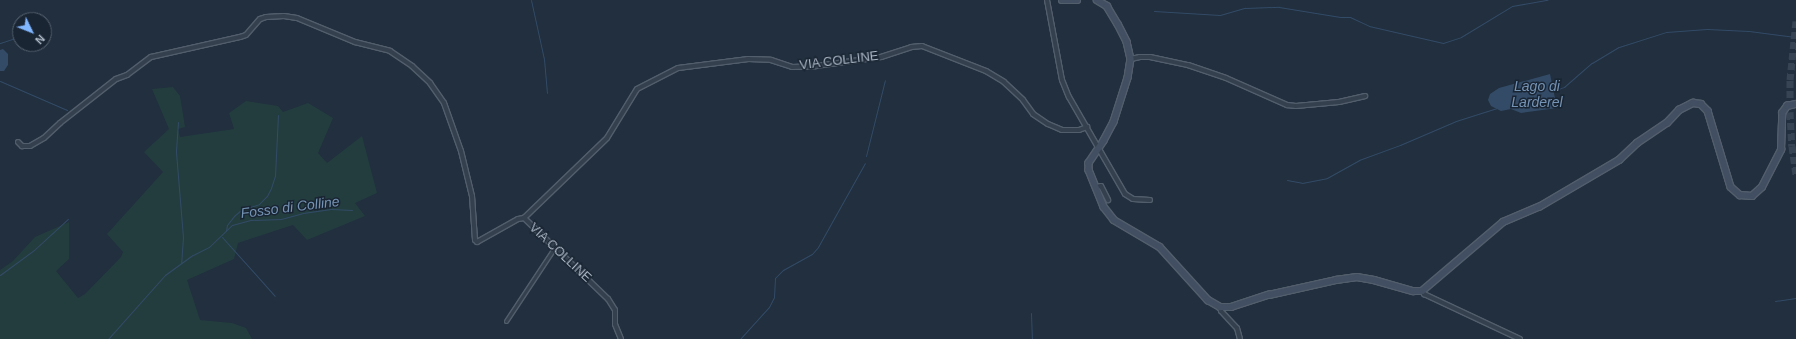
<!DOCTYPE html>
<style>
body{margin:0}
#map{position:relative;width:1796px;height:339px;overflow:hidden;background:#212f3e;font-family:Helvetica,sans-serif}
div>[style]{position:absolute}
.green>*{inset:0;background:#233d3f}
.water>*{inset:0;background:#334b67}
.stream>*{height:1px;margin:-0.5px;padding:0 0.5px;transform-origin:0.5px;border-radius:0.5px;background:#334b67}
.motorway-tunnel>*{height:7px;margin-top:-3.5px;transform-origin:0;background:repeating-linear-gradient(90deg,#364453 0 7px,transparent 0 10.5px)}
.roads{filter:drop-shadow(1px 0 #535e6c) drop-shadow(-1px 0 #535e6c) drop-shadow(0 1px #535e6c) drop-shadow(0 -1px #535e6c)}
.pedestrian>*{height:3px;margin:-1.5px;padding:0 1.5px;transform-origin:1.5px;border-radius:1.5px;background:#35404e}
.minor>*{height:4px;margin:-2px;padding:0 2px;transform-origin:2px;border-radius:2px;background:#35404e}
.secondary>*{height:5.5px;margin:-2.75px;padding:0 2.75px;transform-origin:2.75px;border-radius:2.75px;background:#424f62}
span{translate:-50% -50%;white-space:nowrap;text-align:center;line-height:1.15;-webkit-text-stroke:3px #1a2533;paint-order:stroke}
.street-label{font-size:13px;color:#b0bbca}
.water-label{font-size:14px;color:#7593b4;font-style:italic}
.north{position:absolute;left:12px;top:12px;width:40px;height:40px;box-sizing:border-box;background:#1a2533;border:1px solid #56616f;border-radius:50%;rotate:133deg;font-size:11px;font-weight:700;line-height:16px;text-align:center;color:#b0bbca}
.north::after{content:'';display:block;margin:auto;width:14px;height:18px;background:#80b7ff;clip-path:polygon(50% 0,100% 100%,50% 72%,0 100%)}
</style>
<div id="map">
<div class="green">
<i style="clip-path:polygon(173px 87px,180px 96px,185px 127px,178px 129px,180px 137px,234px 129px,229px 113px,246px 101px,278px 106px,283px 112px,308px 103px,333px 118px,318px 153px,327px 163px,362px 136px,377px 193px,355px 203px,365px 216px,307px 240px,293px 225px,238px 243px,234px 259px,187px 280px,200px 320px,232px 323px,246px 328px,252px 339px,0 339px,0 270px,13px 261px,35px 237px,69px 222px,69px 259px,56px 271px,78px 298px,85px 294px,121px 257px,123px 252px,107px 234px,163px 172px,144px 152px,169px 129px,152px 89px)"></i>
</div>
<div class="water">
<i style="clip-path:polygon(3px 49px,8px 54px,8px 65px,4px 71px,0 71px,0 50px)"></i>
<i style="clip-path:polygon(1550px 74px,1557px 108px,1521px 113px,1511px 109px,1501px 111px,1491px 106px,1488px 100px,1490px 94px,1499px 88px)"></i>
</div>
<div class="stream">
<i style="left:531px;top:0;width:60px;rotate:77.6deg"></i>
<i style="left:544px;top:59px;width:34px;rotate:85deg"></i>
<i style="left:1154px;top:11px;width:66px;rotate:3.5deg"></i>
<i style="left:1220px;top:15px;width:26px;rotate:-16deg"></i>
<i style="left:1245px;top:8px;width:34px;rotate:-2deg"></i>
<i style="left:1279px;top:7px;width:62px;rotate:9.3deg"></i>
<i style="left:1340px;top:17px;width:10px"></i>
<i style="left:1350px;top:17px;width:21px;rotate:25deg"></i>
<i style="left:1369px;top:26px;width:76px;rotate:12.9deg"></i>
<i style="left:1443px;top:43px;width:19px;rotate:-18deg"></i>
<i style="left:1461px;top:37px;width:60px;rotate:-31.3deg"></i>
<i style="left:1512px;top:6px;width:36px;rotate:-10deg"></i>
<i style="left:0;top:43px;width:19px;rotate:-18deg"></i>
<i style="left:0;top:81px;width:73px;rotate:23.4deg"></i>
<i style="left:1553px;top:91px;width:12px;rotate:-20deg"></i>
<i style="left:1564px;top:87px;width:37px;rotate:-41deg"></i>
<i style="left:1592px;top:63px;width:31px;rotate:-31deg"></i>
<i style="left:1619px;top:47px;width:49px;rotate:-17.7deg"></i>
<i style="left:1666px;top:32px;width:41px;rotate:-4.2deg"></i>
<i style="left:1707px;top:29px;width:42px;rotate:2.7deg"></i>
<i style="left:1749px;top:31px;width:47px;rotate:7.3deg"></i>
<i style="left:178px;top:122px;width:30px;rotate:94deg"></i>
<i style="left:176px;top:152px;width:85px;rotate:85.3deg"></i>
<i style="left:183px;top:237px;width:26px;rotate:94deg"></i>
<i style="left:866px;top:156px;width:78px;rotate:-76deg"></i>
<i style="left:1287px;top:180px;width:15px;rotate:11deg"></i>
<i style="left:1302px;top:183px;width:25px;rotate:-11deg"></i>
<i style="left:1327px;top:178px;width:37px;rotate:-29deg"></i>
<i style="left:1359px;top:160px;width:44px;rotate:-20.1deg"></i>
<i style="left:1400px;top:145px;width:61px;rotate:-23.2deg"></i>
<i style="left:1456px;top:121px;width:43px;rotate:-17.6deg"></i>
<i style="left:226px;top:231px;width:6px;rotate:-81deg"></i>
<i style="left:227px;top:225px;width:11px;rotate:-52deg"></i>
<i style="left:234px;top:216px;width:9px;rotate:-41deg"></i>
<i style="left:241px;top:210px;width:19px;rotate:-18deg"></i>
<i style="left:259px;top:204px;width:11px;rotate:-45deg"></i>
<i style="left:267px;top:196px;width:9px;rotate:-63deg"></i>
<i style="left:271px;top:188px;width:13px;rotate:-72deg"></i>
<i style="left:275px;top:176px;width:61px;rotate:-87.2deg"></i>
<i style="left:222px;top:237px;width:79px;rotate:48.1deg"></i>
<i style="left:0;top:275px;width:42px;rotate:-36.3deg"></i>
<i style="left:34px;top:250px;width:46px;rotate:-42.4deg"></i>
<i style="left:1775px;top:301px;width:21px;rotate:-8deg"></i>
<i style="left:1031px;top:313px;width:26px;rotate:88deg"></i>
<i style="left:108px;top:339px;width:86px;rotate:-48.3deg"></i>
<i style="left:165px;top:275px;width:34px;rotate:-36deg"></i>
<i style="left:193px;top:255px;width:18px;rotate:-27deg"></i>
<i style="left:209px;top:247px;width:32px;rotate:-44deg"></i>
<i style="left:232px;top:225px;width:20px;rotate:-15deg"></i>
<i style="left:251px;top:220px;width:30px;rotate:-2deg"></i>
<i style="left:281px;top:219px;width:23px;rotate:-15deg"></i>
<i style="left:303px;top:213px;width:28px;rotate:-8deg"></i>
<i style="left:331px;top:209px;width:21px;rotate:3deg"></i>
<i style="left:740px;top:339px;width:43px;rotate:-47.8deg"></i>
<i style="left:769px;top:307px;width:11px;rotate:-63deg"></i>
<i style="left:774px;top:297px;width:19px;rotate:-87deg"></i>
<i style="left:775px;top:278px;width:11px;rotate:-45deg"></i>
<i style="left:783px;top:270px;width:33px;rotate:-29deg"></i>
<i style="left:812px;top:254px;width:9px;rotate:-49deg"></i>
<i style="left:818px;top:247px;width:96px;rotate:-60.8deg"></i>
</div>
<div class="motorway-tunnel">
<i style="left:1796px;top:21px;width:59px;rotate:95.8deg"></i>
<i style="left:1790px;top:80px;width:32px;rotate:90deg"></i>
<i style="left:1790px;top:112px;width:34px;rotate:87deg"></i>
<i style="left:1792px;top:146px;width:29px;rotate:82deg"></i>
</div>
<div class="roads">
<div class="pedestrian">
<i style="left:506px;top:321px;width:89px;rotate:-56.5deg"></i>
</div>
<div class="minor">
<i style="left:1047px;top:0;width:81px;rotate:79.4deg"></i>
<i style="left:1062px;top:80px;width:18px;rotate:68deg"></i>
<i style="left:1069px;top:97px;width:112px;rotate:60deg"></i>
<i style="left:1125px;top:194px;width:9px;rotate:32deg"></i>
<i style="left:1133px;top:199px;width:17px;rotate:3deg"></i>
<i style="left:1131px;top:59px;width:9px;rotate:-13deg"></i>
<i style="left:1140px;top:57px;width:10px"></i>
<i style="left:1150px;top:57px;width:39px;rotate:12deg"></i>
<i style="left:1188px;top:65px;width:40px;rotate:18.9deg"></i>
<i style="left:1226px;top:78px;width:67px;rotate:23.9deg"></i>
<i style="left:1287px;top:105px;width:9px;rotate:6deg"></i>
<i style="left:1296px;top:106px;width:43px;rotate:-5.3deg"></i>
<i style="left:1339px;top:102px;width:27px;rotate:-13deg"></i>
<i style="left:18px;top:142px;width:6px;rotate:45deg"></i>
<i style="left:22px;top:146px;width:8px"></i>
<i style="left:30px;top:146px;width:16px;rotate:-30deg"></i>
<i style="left:44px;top:138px;width:22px;rotate:-43deg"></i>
<i style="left:60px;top:123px;width:71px;rotate:-38.2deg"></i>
<i style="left:116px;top:79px;width:12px;rotate:-20deg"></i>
<i style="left:127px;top:75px;width:30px;rotate:-37deg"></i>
<i style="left:151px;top:57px;width:91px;rotate:-12.7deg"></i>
<i style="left:240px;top:37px;width:6px;rotate:-18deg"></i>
<i style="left:246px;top:35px;width:21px;rotate:-49deg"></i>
<i style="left:260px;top:19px;width:6px;rotate:-18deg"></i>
<i style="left:266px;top:17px;width:18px;rotate:-3deg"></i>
<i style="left:284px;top:16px;width:13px;rotate:9deg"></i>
<i style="left:297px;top:18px;width:63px;rotate:22.5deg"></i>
<i style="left:355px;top:42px;width:36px;rotate:14deg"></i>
<i style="left:390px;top:51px;width:27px;rotate:34deg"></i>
<i style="left:412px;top:66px;width:25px;rotate:43deg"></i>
<i style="left:430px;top:83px;width:24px;rotate:55deg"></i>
<i style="left:444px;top:103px;width:51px;rotate:70.5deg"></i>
<i style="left:461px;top:151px;width:46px;rotate:76.3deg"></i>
<i style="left:472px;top:196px;width:44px;rotate:86.1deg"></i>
<i style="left:475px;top:240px;width:3px;rotate:45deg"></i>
<i style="left:477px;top:242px;width:47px;rotate:-29.3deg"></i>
<i style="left:518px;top:219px;width:6px;rotate:-9deg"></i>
<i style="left:1096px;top:187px;width:5px;rotate:-11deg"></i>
<i style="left:1101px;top:186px;width:16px;rotate:63deg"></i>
<i style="left:1422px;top:291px;width:4px;rotate:56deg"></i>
<i style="left:1424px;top:294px;width:106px;rotate:25.1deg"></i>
<i style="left:1220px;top:307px;width:4px;rotate:76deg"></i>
<i style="left:1221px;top:311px;width:23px;rotate:47deg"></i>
<i style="left:1237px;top:328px;width:11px;rotate:75deg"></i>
<i style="left:621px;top:339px;width:16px;rotate:-112deg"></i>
<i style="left:615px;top:324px;width:14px;rotate:-90deg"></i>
<i style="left:615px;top:310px;width:13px;rotate:-122deg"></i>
<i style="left:608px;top:299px;width:117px;rotate:-136deg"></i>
<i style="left:524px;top:218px;width:115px;rotate:-43.9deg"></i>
<i style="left:607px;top:138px;width:57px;rotate:-58.5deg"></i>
<i style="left:637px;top:89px;width:46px;rotate:-27.1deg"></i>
<i style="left:678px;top:68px;width:71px;rotate:-7.3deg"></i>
<i style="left:748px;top:59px;width:23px;rotate:2deg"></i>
<i style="left:771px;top:60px;width:22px;rotate:18deg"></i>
<i style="left:792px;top:67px;width:24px;rotate:-2deg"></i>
<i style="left:816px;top:66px;width:66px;rotate:-7.9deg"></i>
<i style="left:881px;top:57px;width:32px;rotate:-18deg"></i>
<i style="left:911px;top:47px;width:11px;rotate:-5deg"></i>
<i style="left:922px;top:46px;width:69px;rotate:21.3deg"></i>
<i style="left:986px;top:71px;width:21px;rotate:31deg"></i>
<i style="left:1004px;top:82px;width:26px;rotate:43deg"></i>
<i style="left:1023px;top:100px;width:17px;rotate:54deg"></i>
<i style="left:1033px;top:114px;width:18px;rotate:34deg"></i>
<i style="left:1048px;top:124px;width:15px;rotate:23deg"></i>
<i style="left:1062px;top:130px;width:17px"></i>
<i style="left:1079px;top:130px;width:9px;rotate:-21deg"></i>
</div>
<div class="secondary">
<i style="left:1062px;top:0;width:15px"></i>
<i style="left:1097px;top:0;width:12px;rotate:31deg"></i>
<i style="left:1107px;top:6px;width:21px;rotate:59deg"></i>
<i style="left:1118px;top:24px;width:20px;rotate:63deg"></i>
<i style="left:1127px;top:42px;width:17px;rotate:77deg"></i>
<i style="left:1131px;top:59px;width:19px;rotate:99deg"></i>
<i style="left:1128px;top:78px;width:46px;rotate:107.7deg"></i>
<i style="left:1114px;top:122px;width:21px;rotate:118deg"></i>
<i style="left:1104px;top:141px;width:27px;rotate:124deg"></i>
<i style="left:1089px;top:163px;width:7px;rotate:90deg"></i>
<i style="left:1089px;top:170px;width:40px;rotate:68deg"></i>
<i style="left:1104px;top:207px;width:16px;rotate:52deg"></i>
<i style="left:1114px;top:220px;width:53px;rotate:30.4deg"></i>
<i style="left:1160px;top:247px;width:72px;rotate:47.8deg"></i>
<i style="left:1208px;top:300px;width:14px;rotate:30deg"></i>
<i style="left:1220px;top:307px;width:11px"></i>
<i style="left:1231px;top:307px;width:40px;rotate:-18deg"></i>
<i style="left:1269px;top:295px;width:69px;rotate:-12.6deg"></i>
<i style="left:1336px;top:280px;width:21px;rotate:-8deg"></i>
<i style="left:1357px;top:277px;width:17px;rotate:10deg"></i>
<i style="left:1374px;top:280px;width:41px;rotate:15.8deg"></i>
<i style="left:1413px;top:291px;width:9px"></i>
<i style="left:1422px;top:291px;width:106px;rotate:-40.4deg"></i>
<i style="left:1503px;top:222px;width:39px;rotate:-23deg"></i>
<i style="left:1539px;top:207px;width:93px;rotate:-30.4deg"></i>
<i style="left:1619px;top:160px;width:25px;rotate:-43deg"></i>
<i style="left:1637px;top:143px;width:36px;rotate:-34deg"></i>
<i style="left:1667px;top:123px;width:18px;rotate:-47deg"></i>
<i style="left:1679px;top:110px;width:16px;rotate:-27deg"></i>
<i style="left:1693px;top:103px;width:8px;rotate:7deg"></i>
<i style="left:1701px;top:104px;width:10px;rotate:45deg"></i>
<i style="left:1708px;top:111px;width:79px;rotate:73.2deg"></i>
<i style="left:1731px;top:187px;width:12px;rotate:42deg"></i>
<i style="left:1740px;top:195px;width:12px;rotate:5deg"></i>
<i style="left:1752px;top:196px;width:13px;rotate:-42deg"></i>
<i style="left:1762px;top:187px;width:42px;rotate:-62.8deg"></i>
<i style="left:1781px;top:150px;width:37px;rotate:-88deg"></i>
<i style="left:1782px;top:113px;width:9px;rotate:-54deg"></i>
<i style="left:1787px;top:106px;width:9px;rotate:-13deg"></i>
</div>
</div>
<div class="street-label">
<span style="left:839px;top:61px;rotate:-7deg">VIA COLLINE</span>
<span style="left:560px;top:253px;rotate:43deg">VIA COLLINE</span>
</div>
<div class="water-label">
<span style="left:1537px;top:94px">Lago di<br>Larderel</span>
<span style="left:290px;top:207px;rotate:-7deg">Fosso di Colline</span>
</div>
<div class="north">N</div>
</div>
